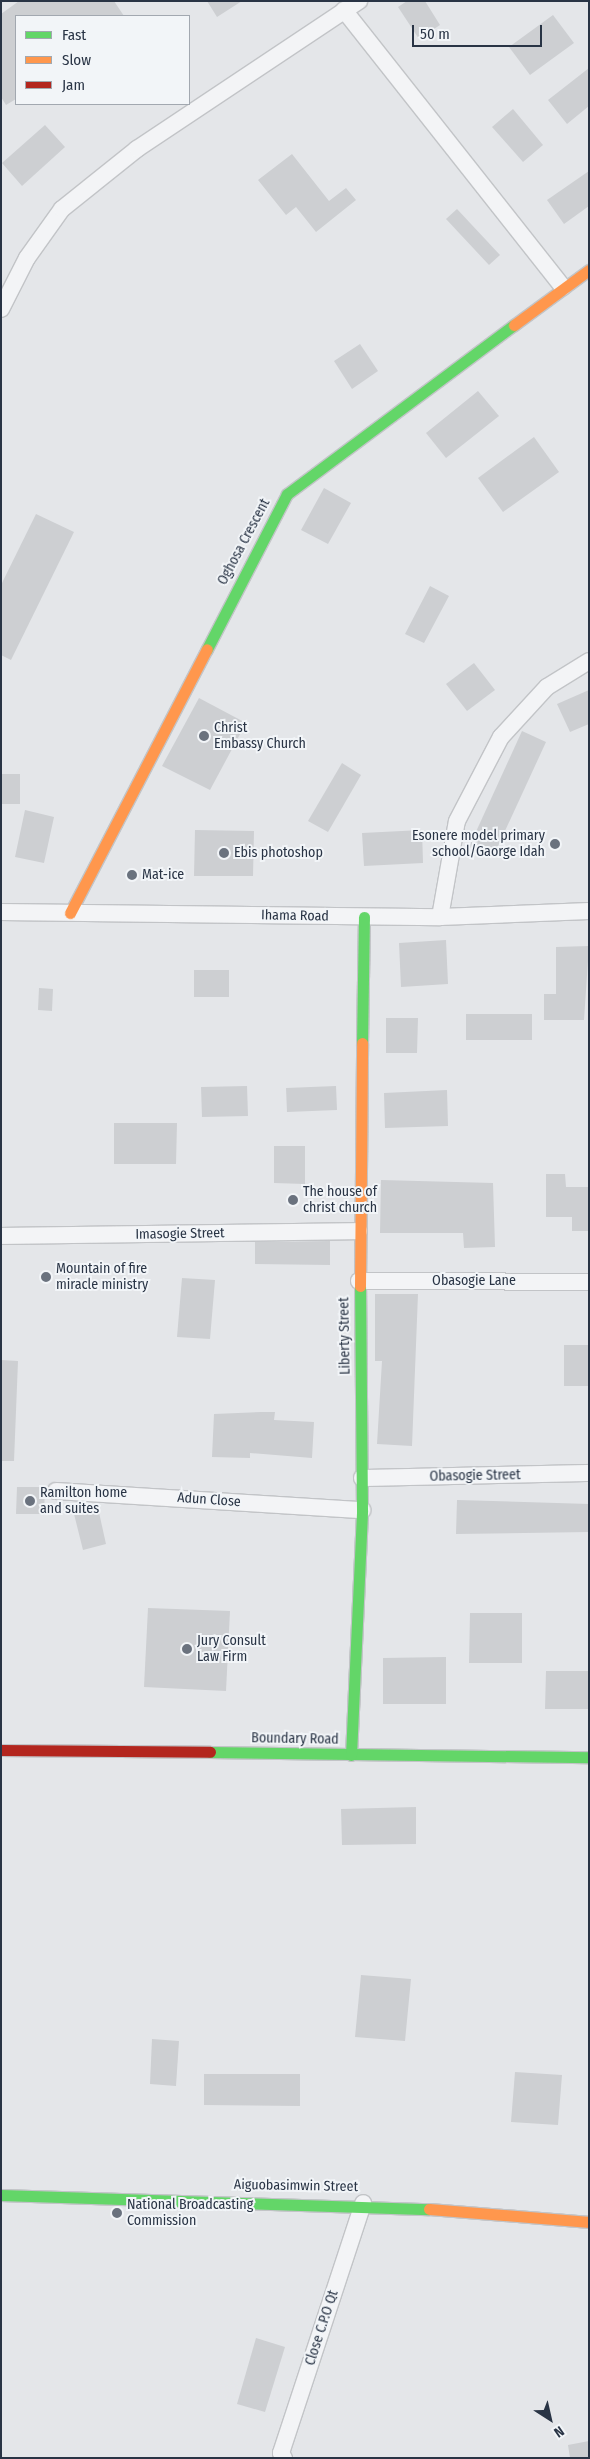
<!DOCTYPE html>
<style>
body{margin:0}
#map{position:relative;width:590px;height:2459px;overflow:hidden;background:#e4e6e9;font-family:"Fira Sans Condensed",sans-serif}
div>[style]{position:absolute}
.building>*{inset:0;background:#cdcfd2}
.roads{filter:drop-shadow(1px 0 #c2c4c7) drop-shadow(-1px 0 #c2c4c7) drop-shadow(0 1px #c2c4c7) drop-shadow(0 -1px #c2c4c7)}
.street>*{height:16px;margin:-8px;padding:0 8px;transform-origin:8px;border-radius:8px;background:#f3f4f6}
.fast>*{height:11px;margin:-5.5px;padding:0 5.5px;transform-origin:5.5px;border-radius:5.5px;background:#63d668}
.slow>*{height:11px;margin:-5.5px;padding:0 5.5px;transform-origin:5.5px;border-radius:5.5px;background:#ff974d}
.jam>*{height:11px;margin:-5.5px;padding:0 5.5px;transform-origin:5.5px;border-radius:5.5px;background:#b3261e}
.dots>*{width:14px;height:14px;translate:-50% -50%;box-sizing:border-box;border:2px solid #f2f5f8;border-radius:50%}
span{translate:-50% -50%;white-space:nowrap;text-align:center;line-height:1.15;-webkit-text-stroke:4px #f2f5f8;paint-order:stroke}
.street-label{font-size:14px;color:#293445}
.poi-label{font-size:14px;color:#293445}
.left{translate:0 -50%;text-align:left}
.right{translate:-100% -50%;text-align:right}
.frame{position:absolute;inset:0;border:2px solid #293445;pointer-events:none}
.legend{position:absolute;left:15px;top:15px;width:175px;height:90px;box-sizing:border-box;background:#f2f5f8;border:1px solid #a2a8b0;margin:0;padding:6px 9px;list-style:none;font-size:15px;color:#293445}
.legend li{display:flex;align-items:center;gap:10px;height:25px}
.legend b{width:25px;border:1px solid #a2a8b0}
.north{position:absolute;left:525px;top:2394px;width:50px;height:50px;-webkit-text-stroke:4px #f2f5f8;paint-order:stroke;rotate:145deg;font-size:14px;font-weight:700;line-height:20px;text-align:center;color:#293445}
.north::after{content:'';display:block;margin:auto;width:18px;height:22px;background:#293445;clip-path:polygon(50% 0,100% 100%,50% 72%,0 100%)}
.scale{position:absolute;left:412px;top:25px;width:130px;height:22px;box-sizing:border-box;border:2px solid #293445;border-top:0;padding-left:6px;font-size:15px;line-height:18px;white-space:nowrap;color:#293445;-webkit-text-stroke:4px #f2f5f8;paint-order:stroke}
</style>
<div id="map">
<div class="building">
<i style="clip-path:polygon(19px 1px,114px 1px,124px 16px,16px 16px,16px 99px,6px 105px,1px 97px,1px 14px)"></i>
<i style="clip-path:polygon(207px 1px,242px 1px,217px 17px)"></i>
<i style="clip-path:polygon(407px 1px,425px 1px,440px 25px,419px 39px,398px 7px)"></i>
<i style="clip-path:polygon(553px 15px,574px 43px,530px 75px,509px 47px)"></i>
<i style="clip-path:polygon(589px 68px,589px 106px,567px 124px,548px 100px)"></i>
<i style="clip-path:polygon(513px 109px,543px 145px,523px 162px,492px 127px)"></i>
<i style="clip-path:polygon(45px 125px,65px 147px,22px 186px,2px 163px)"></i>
<i style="clip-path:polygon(292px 154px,329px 201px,346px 188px,356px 200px,316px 232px,296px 207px,286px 215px,258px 180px)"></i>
<i style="clip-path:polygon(589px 171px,589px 206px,564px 224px,547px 200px)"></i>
<i style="clip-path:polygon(457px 209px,500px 255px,489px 265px,446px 219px)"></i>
<i style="clip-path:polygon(360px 344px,378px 371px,352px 389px,334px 361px)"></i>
<i style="clip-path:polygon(478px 391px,499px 416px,446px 458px,426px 433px)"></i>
<i style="clip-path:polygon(534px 437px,559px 472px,503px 512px,478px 478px)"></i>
<i style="clip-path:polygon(324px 488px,351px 503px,328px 544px,301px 530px)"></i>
<i style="clip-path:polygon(36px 514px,74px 532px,11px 660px,1px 655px,1px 585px)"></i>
<i style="clip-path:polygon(430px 586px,449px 596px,424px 643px,405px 634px)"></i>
<i style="clip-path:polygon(474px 663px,495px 690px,467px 711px,446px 684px)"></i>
<i style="clip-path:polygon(589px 690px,589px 724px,570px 732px,557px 704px)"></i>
<i style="clip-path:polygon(199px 698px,246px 723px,210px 790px,162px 766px)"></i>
<i style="clip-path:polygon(522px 731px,546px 742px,493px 857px,469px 847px)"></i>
<i style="clip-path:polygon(342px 763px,361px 775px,328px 832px,308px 821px)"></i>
<i style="clip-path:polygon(1px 774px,20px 774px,20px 804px,1px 804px)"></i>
<i style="clip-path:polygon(25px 810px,54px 817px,44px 863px,15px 857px)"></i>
<i style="clip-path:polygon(195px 830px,254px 831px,253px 876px,194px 876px)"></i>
<i style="clip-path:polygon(422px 830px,423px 863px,364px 866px,362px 833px)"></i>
<i style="clip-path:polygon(446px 940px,448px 984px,401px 987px,399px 943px)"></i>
<i style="clip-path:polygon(589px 946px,584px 1020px,544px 1020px,544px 994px,556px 994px,556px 947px)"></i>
<i style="clip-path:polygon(194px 970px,229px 970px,229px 997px,194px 997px)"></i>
<i style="clip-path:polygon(39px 988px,53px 989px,52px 1011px,38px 1010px)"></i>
<i style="clip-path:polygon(466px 1014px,532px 1014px,532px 1040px,466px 1040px)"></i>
<i style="clip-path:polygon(386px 1018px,418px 1018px,417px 1053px,386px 1053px)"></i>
<i style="clip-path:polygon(247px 1086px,248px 1116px,202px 1117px,201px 1087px)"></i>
<i style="clip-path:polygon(336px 1086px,337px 1110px,287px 1112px,286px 1088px)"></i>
<i style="clip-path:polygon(447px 1090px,448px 1126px,385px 1128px,384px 1093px)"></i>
<i style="clip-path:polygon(114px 1123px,177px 1123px,176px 1164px,114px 1164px)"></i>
<i style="clip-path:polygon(274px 1146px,305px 1146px,305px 1184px,274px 1183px)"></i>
<i style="clip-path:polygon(546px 1174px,565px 1174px,566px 1187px,589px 1187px,589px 1231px,572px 1231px,572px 1217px,546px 1217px)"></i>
<i style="clip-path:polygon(381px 1180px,493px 1183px,495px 1247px,464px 1248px,463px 1233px,380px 1233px)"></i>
<i style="clip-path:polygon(330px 1241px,330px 1265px,255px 1264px,255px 1242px)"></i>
<i style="clip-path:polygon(182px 1278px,215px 1280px,210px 1339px,177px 1337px)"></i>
<i style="clip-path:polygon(375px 1294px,418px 1294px,412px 1446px,377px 1444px,382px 1361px,375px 1361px)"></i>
<i style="clip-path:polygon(564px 1345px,589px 1345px,589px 1386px,564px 1386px)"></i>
<i style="clip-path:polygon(1px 1360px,18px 1361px,14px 1461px,1px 1461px)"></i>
<i style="clip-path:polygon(261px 1412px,275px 1412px,274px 1420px,314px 1422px,312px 1458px,250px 1453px,250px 1458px,212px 1457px,214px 1414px)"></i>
<i style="clip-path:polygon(17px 1487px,45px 1487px,44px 1514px,16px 1514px)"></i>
<i style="clip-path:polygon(457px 1500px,589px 1504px,589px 1532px,456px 1534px)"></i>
<i style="clip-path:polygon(98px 1508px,106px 1544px,83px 1550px,74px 1514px)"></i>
<i style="clip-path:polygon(148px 1608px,230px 1611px,226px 1691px,144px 1687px)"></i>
<i style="clip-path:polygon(470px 1613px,522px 1613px,522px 1663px,469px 1663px)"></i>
<i style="clip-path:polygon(446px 1657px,446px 1704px,383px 1704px,383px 1658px)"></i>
<i style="clip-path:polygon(546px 1671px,589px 1671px,589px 1709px,545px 1709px)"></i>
<i style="clip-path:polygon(416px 1807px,416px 1844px,342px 1845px,341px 1809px)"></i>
<i style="clip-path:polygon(361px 1975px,411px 1979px,405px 2041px,355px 2037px)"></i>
<i style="clip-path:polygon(152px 2039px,179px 2041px,176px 2086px,150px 2084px)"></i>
<i style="clip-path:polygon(515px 2072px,562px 2075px,558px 2125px,511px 2122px)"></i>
<i style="clip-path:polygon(204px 2074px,300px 2074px,300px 2106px,204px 2105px)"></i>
<i style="clip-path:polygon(256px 2338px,285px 2347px,265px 2412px,237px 2404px)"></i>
<i style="clip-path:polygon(589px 2441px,589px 2458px,570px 2458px,568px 2445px)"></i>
</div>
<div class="roads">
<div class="street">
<i style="left:344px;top:10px;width:353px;rotate:51.7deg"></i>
<i style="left:1px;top:309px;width:57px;rotate:-63deg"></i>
<i style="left:27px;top:258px;width:60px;rotate:-54.5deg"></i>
<i style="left:62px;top:209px;width:96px;rotate:-38.7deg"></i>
<i style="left:137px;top:149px;width:267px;rotate:-33.7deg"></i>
<i style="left:1px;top:912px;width:439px;rotate:0.7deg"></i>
<i style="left:440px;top:917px;width:149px;rotate:-2.3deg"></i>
<i style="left:440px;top:917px;width:97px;rotate:-80deg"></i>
<i style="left:457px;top:821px;width:95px;rotate:-62.4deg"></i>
<i style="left:501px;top:737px;width:68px;rotate:-47.4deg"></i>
<i style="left:547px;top:687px;width:49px;rotate:-31.8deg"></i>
<i style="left:1px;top:1236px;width:358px;rotate:-0.8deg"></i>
<i style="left:359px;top:1281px;width:230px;rotate:0.2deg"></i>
<i style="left:362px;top:1478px;width:227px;rotate:-1.3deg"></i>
<i style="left:56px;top:1491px;width:307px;rotate:3.6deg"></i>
<i style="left:284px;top:2458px;width:6px;rotate:-121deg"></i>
<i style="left:281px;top:2453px;width:263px;rotate:-71.8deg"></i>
</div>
<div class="fast">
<i style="left:207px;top:649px;width:174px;rotate:-62.7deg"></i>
<i style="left:287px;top:494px;width:283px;rotate:-36.7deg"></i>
<i style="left:362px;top:1043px;width:126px;rotate:-89.1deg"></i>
<i style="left:210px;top:1752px;width:379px;rotate:0.8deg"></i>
<i style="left:351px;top:1755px;width:245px;rotate:-87.4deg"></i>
<i style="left:362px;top:1510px;width:224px;rotate:-90.5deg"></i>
<i style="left:1px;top:2195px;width:428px;rotate:1.9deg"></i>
</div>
<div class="slow">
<i style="left:514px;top:325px;width:93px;rotate:-36.3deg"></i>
<i style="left:70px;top:913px;width:297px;rotate:-62.6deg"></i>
<i style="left:360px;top:1286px;width:243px;rotate:-89.5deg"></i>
<i style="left:429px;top:2209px;width:161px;rotate:4.6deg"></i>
</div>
<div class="jam">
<i style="left:1px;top:1750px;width:209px;rotate:0.5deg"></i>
</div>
</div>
<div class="dots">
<i style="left:204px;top:736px;background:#6a727e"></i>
<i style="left:555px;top:844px;background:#6a727e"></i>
<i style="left:224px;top:853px;background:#6a727e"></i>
<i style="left:132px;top:875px;background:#6a727e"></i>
<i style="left:293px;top:1200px;background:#6a727e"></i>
<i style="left:46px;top:1277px;background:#6a727e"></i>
<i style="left:30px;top:1501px;background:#6a727e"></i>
<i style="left:187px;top:1649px;background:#6a727e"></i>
<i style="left:117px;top:2213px;background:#6a727e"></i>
</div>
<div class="street-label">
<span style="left:244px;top:542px;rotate:-62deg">Oghosa Crescent</span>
<span style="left:295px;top:916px;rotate:1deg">Ihama Road</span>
<span style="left:180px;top:1234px;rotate:-1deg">Imasogie Street</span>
<span style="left:474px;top:1281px">Obasogie Lane</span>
<span style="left:345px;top:1336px;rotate:-91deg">Liberty Street</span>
<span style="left:475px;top:1476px;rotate:-1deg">Obasogie Street</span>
<span style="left:209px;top:1500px;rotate:4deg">Adun Close</span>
<span style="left:295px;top:1739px;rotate:1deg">Boundary Road</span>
<span style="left:296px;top:2186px;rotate:1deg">Aiguobasimwin Street</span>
<span style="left:322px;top:2328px;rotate:-72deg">Close C.P.O Qt</span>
</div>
<div class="poi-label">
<span class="left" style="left:214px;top:736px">Christ<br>Embassy Church</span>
<span class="right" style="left:545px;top:844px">Esonere model primary<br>school/Gaorge Idah</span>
<span class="left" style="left:234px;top:853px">Ebis photoshop</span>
<span class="left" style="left:142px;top:875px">Mat-ice</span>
<span class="left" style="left:303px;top:1200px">The house of<br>christ church</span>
<span class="left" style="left:56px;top:1277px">Mountain of fire<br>miracle ministry</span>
<span class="left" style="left:40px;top:1501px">Ramilton home<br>and suites</span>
<span class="left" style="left:197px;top:1649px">Jury Consult<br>Law Firm</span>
<span class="left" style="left:127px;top:2213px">National Broadcasting<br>Commission</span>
</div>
<div class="frame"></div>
<ul class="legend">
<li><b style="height:6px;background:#63d668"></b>Fast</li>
<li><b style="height:6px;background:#ff974d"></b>Slow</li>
<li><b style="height:6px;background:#b3261e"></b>Jam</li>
</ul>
<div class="north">N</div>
<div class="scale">50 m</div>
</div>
